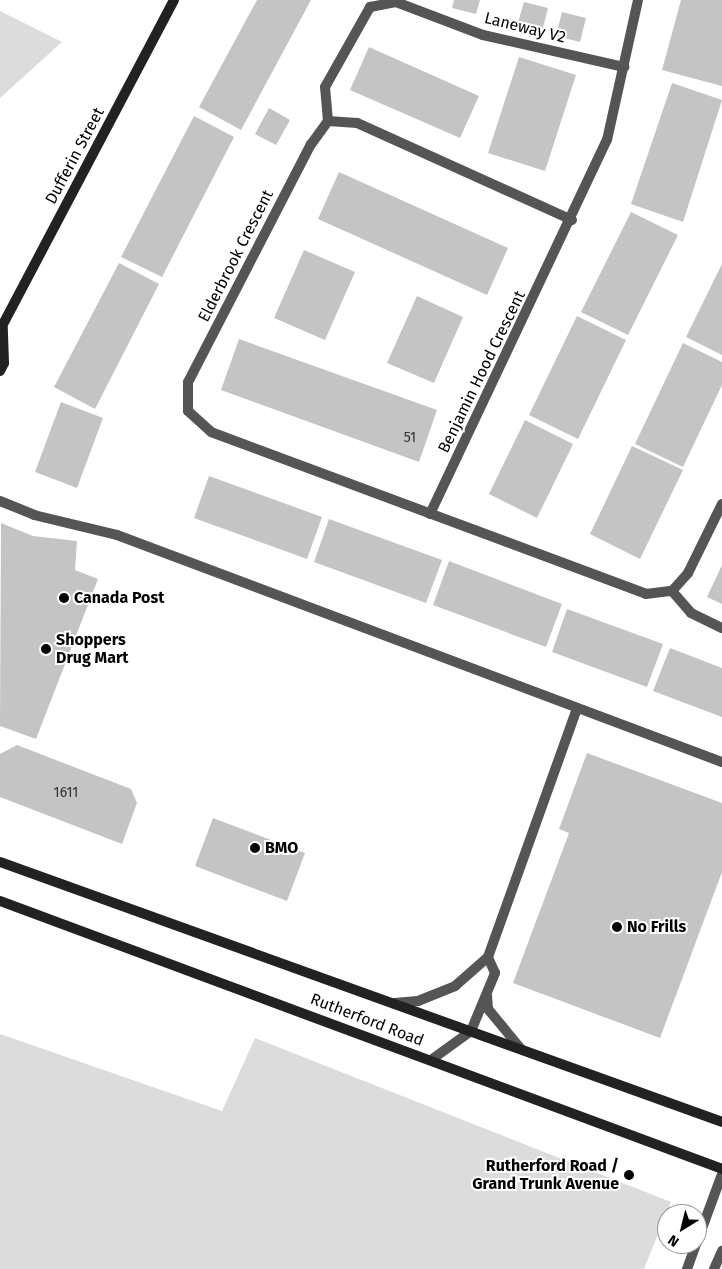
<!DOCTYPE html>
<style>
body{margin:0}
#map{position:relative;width:722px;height:1269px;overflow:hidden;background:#fff;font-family:"Fira Sans",sans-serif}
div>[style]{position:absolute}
.green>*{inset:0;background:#dcdcdc}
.building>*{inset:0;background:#c4c4c4}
.service>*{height:10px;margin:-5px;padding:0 5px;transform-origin:5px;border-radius:5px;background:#555}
.minor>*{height:10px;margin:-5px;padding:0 5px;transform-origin:5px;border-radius:5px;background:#555}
.tertiary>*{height:10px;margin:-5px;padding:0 5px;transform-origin:5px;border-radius:5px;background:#555}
.secondary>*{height:10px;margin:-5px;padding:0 5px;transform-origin:5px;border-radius:5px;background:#222}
.dots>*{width:14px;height:14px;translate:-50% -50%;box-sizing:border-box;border:2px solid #fff;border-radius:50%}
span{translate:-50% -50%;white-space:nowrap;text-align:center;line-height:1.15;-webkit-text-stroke:4px #fff;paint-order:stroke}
.number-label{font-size:14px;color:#313131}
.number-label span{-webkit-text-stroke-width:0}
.street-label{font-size:16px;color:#000}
.poi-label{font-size:16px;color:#000;font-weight:700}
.left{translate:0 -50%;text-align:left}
.right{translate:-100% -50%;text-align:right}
.north{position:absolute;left:657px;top:1204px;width:50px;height:50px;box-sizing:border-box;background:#fff;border:1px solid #999;border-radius:50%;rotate:216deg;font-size:14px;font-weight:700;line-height:20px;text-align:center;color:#000}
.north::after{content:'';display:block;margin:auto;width:18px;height:22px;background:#000;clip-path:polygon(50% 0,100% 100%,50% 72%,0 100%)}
</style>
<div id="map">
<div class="green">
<i style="clip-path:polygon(0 11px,62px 42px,0 98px)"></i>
<i style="clip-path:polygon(0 1034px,222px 1111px,255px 1038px,671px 1202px,644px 1269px,0 1269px)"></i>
</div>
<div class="building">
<i style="clip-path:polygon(257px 0,311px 0,241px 130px,199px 107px)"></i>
<i style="clip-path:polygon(454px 0,480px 0,476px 14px,452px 8px)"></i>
<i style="clip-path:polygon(681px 0,722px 0,722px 86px,662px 70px)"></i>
<i style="clip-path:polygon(524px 2px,548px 8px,542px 32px,517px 26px)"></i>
<i style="clip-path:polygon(562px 12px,586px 18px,580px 42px,556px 36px)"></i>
<i style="clip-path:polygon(369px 47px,479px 96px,460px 138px,350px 90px)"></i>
<i style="clip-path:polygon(519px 57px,576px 75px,545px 171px,488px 153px)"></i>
<i style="clip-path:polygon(672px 83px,722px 100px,683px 222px,631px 204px)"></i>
<i style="clip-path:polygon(269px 108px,290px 120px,276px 145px,255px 134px)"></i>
<i style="clip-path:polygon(194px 116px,234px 137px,162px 277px,121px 257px)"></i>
<i style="clip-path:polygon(339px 172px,508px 248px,487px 295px,318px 219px)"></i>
<i style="clip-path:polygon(631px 212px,678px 235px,628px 335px,581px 312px)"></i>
<i style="clip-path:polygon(304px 250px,355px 272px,325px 340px,274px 318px)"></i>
<i style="clip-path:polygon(119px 263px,159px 284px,95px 409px,54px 387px)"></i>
<i style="clip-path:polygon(722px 264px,722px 355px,686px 337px)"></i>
<i style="clip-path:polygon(417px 296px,463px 317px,434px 383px,387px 363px)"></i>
<i style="clip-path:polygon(577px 316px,626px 340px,578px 439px,529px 415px)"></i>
<i style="clip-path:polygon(239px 339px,437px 410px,419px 462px,221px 390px)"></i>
<i style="clip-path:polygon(683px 343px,722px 362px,722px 385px,683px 467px,635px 444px)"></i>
<i style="clip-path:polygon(61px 402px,103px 418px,77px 488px,35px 472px)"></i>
<i style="clip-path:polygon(525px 420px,573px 444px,537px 518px,489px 494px)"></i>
<i style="clip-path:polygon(632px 446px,683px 470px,640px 559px,590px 534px)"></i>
<i style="clip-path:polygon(209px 476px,322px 517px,307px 559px,194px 518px)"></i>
<i style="clip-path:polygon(329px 519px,442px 560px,426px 603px,314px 562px)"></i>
<i style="clip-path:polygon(1px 523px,33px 536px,77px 541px,75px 570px,98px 579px,36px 739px,0 726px)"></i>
<i style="clip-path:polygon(449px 561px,562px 604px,546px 647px,433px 605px)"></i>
<i style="clip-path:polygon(722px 565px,722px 604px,707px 597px)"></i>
<i style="clip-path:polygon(567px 609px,663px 644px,647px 687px,552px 652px)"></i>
<i style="clip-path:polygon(670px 648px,722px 668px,722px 717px,653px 691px)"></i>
<i style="clip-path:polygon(17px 745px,131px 789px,137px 803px,122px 844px,0 797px,0 754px)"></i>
<i style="clip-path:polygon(587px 753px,722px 803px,722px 872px,660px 1038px,513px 983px,569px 833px,559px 829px)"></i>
<i style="clip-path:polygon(213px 818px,305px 853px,287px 901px,195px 866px)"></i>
</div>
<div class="service">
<i style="left:328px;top:121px;width:34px;rotate:-95deg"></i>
<i style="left:325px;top:87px;width:92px;rotate:-60.6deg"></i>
<i style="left:370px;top:7px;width:26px;rotate:-11deg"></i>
<i style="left:396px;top:2px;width:93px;rotate:20.8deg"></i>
<i style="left:483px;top:35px;width:145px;rotate:12.8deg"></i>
<i style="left:0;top:501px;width:37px;rotate:22deg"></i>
<i style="left:34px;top:515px;width:85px;rotate:13.5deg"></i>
<i style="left:117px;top:535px;width:646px;rotate:20.57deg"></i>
<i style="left:672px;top:591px;width:29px;rotate:49deg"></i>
<i style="left:691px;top:613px;width:34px;rotate:26deg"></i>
<i style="left:487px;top:995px;width:14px;rotate:86deg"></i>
<i style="left:488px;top:1009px;width:52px;rotate:50.5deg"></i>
<i style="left:394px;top:1003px;width:24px;rotate:-5deg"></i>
<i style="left:418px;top:1001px;width:40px;rotate:-22deg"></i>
<i style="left:455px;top:986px;width:44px;rotate:-41.3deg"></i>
<i style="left:488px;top:957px;width:264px;rotate:-70.3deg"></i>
<i style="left:431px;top:1060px;width:49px;rotate:-35.9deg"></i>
<i style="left:471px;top:1031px;width:63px;rotate:-67.5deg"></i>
<i style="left:495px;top:973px;width:17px;rotate:-114deg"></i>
</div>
<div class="minor">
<i style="left:572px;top:220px;width:236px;rotate:-155.7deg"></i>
<i style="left:357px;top:123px;width:29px;rotate:-176deg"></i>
<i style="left:328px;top:121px;width:29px;rotate:126deg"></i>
<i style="left:311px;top:144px;width:268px;rotate:117.3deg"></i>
<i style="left:188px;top:382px;width:29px;rotate:90deg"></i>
<i style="left:188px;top:411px;width:31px;rotate:42deg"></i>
<i style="left:211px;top:432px;width:464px;rotate:20.4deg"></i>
<i style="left:646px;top:594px;width:26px;rotate:-7deg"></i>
<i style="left:672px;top:591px;width:24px;rotate:-48deg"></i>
<i style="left:688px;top:573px;width:77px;rotate:-63.8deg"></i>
<i style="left:430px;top:514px;width:414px;rotate:-64.7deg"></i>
<i style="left:607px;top:140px;width:143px;rotate:-77.5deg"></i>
</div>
<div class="tertiary">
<i style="left:697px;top:1242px;width:72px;rotate:-69.8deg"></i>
<i style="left:687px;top:1269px;width:27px;rotate:-70deg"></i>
<i style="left:714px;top:1269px;width:20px;rotate:-66deg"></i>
</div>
<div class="secondary">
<i style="left:0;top:330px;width:373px;rotate:-62.2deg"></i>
<i style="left:0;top:371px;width:9px;rotate:-63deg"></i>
<i style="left:4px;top:363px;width:36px;rotate:-92deg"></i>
<i style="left:0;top:862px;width:767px;rotate:19.8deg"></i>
<i style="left:0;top:901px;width:770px;rotate:20.36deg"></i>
</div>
<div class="dots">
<i style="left:64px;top:598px;background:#000"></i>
<i style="left:46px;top:649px;background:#000"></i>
<i style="left:255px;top:848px;background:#000"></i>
<i style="left:617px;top:927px;background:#000"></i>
<i style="left:629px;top:1175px;background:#000"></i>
</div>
<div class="number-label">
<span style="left:410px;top:438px">51</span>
<span style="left:66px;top:793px">1611</span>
</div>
<div class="street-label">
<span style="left:525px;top:28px;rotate:14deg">Laneway V2</span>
<span style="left:75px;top:156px;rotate:-62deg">Dufferin Street</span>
<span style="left:236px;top:256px;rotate:-63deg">Elderbrook Crescent</span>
<span style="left:482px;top:372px;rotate:-64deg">Benjamin Hood Crescent</span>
<span style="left:367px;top:1020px;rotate:21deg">Rutherford Road</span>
</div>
<div class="poi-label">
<span class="left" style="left:74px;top:598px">Canada Post</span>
<span class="left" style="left:56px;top:649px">Shoppers<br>Drug Mart</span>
<span class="left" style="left:265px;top:848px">BMO</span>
<span class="left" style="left:627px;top:927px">No Frills</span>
<span class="right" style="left:619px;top:1175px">Rutherford Road /<br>Grand Trunk Avenue</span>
</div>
<div class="north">N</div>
</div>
